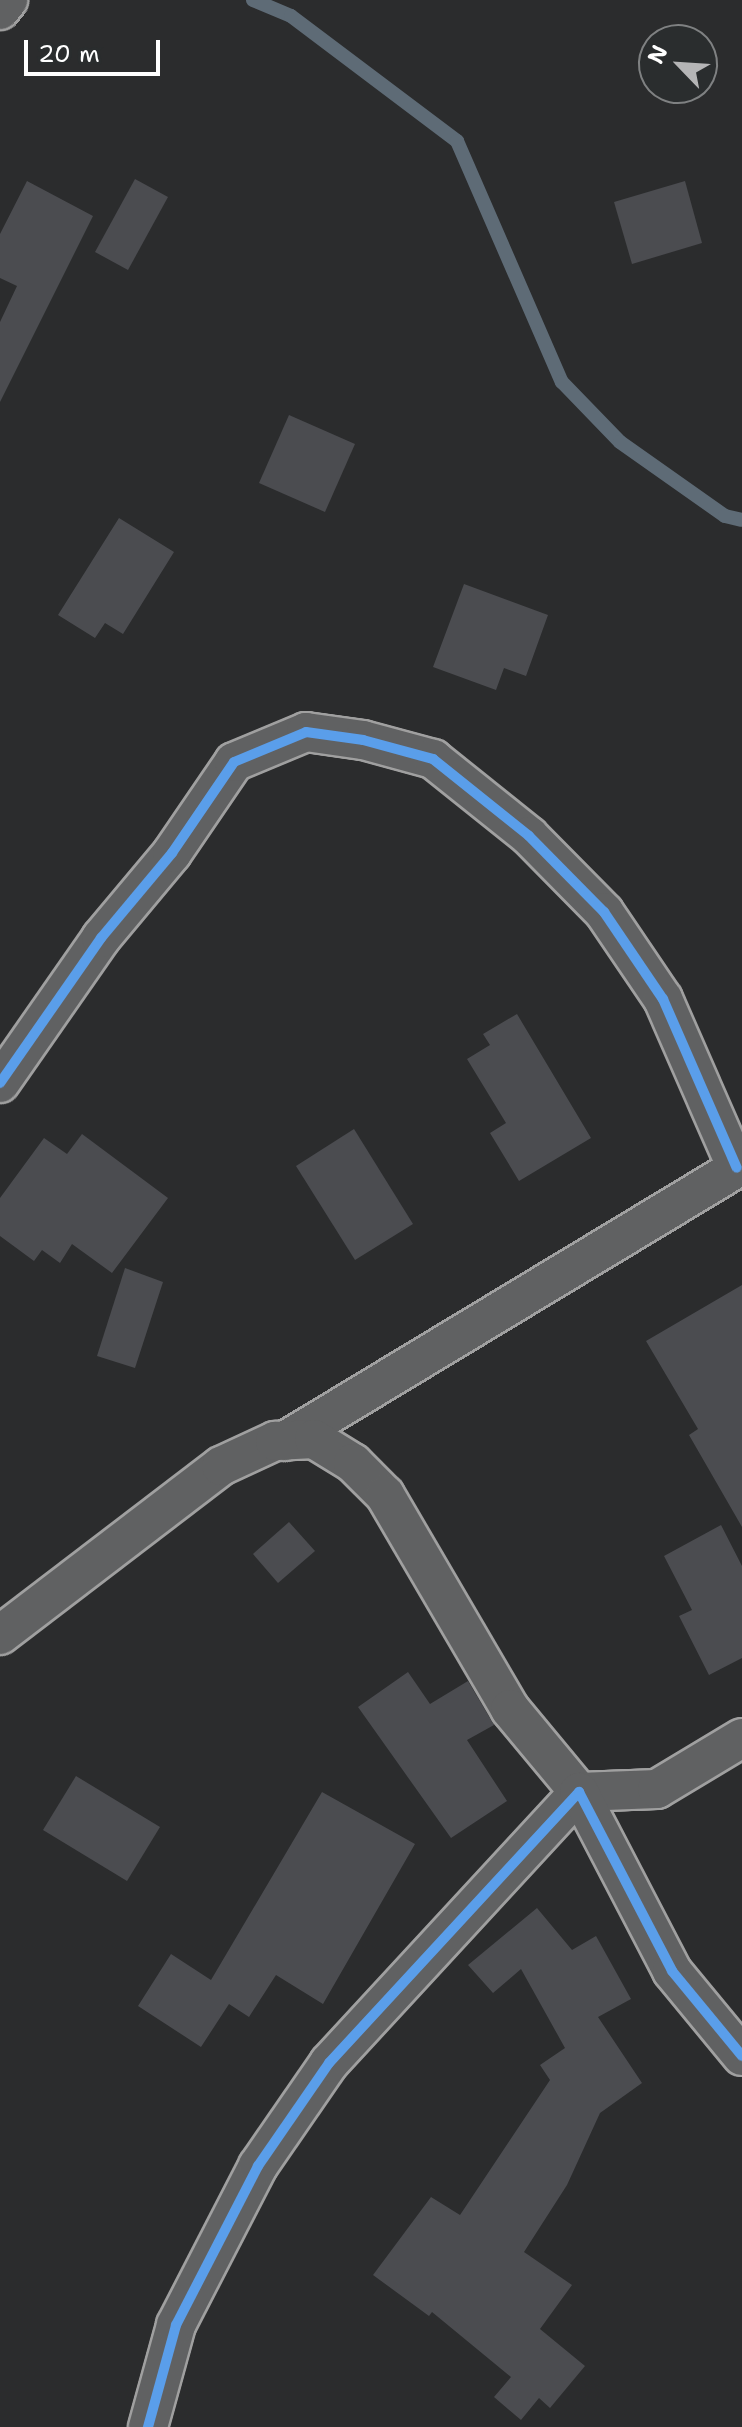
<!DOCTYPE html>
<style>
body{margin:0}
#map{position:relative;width:742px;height:2427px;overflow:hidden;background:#2b2c2d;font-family:"Shantell Sans",sans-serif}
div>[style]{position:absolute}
.stream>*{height:14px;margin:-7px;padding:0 7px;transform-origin:7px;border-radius:7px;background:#5e6b76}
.building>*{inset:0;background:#4b4c50}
.roads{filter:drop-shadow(2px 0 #a0a0a0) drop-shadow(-2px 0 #a0a0a0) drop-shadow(0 2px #a0a0a0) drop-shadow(0 -2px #a0a0a0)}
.street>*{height:38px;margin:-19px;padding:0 19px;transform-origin:19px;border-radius:19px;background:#606162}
.cycleway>*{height:10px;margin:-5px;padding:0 5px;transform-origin:5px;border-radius:5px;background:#5a9eea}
span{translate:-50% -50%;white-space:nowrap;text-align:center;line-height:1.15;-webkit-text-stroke:6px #2a2d2e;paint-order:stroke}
.north{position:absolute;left:638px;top:24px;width:80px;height:80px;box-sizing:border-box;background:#2a2d2e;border:2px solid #7f8182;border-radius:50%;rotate:295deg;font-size:22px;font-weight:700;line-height:32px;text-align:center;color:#fff}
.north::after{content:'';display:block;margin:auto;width:28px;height:36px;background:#b5b5b6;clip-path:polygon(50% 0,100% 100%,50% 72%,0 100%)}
.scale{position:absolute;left:24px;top:40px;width:136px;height:36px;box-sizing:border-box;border:4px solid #fff;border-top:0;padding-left:10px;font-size:24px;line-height:28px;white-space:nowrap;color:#fff;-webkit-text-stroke:6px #2a2d2e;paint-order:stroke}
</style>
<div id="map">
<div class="stream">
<i style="left:253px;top:0;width:41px;rotate:22.8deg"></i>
<i style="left:291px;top:16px;width:208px;rotate:37deg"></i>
<i style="left:457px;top:141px;width:263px;rotate:66.5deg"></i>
<i style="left:562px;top:382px;width:83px;rotate:46deg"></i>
<i style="left:620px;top:442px;width:128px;rotate:35.2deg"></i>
<i style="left:725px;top:516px;width:17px;rotate:13deg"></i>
</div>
<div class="building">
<i style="clip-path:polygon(135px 179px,168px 197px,128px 270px,95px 252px)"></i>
<i style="clip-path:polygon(27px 181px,93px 216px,0 402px,0 322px,17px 286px,0 278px,0 234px)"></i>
<i style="clip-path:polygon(685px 181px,702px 243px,632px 264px,614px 202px)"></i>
<i style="clip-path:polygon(289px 415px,355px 444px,325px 512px,259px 483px)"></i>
<i style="clip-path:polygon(119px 518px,174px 552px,123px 634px,105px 623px,95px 638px,58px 615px)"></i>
<i style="clip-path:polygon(464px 584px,548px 615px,526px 676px,504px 668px,496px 690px,433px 667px)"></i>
<i style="clip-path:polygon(517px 1014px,591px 1138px,519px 1181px,490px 1133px,506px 1123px,467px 1059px,490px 1045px,483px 1034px)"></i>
<i style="clip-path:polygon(354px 1129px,413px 1224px,355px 1260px,296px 1166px)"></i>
<i style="clip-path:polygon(82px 1134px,168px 1198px,112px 1273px,72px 1244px,60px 1263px,42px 1250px,34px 1261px,0 1236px,0 1198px,44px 1138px,67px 1154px)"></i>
<i style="clip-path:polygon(125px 1268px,163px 1282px,135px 1368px,97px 1356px)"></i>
<i style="clip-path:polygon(742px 1285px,742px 1527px,689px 1435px,698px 1429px,646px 1341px)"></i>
<i style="clip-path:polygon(289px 1522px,315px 1551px,278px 1583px,253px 1554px)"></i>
<i style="clip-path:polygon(721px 1525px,742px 1566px,742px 1658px,709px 1675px,679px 1616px,692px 1610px,664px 1556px)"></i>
<i style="clip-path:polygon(408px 1672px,430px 1704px,468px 1681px,494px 1725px,467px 1740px,507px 1801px,451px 1838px,358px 1707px)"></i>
<i style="clip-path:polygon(76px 1776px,160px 1827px,127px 1881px,43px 1830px)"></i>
<i style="clip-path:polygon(322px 1792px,415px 1844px,323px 2004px,276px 1975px,249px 2017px,229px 2004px,201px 2047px,138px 2006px,171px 1954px,211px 1980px)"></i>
<i style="clip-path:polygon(537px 1908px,572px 1950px,596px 1936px,631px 1999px,598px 2017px,642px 2083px,600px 2113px,567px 2185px,524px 2252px,572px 2285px,540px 2329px,585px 2366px,550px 2408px,539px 2398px,521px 2420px,494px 2397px,511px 2377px,432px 2312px,429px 2316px,373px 2275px,431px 2197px,460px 2215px,550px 2080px,540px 2065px,565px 2048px,521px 1969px,493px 1993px,468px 1965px)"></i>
</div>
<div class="roads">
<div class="street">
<i style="left:0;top:10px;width:13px;rotate:-51deg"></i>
<i style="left:0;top:1083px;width:177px;rotate:-55.1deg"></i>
<i style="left:101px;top:938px;width:111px;rotate:-50.1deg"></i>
<i style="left:172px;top:853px;width:110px;rotate:-55.7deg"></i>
<i style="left:234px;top:762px;width:78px;rotate:-22.6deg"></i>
<i style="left:306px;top:732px;width:58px;rotate:8deg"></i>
<i style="left:363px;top:740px;width:73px;rotate:15.2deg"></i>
<i style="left:433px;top:759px;width:123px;rotate:38.7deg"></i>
<i style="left:529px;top:836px;width:107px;rotate:45.4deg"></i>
<i style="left:604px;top:912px;width:105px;rotate:55.9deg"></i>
<i style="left:663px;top:999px;width:184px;rotate:66.4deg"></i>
<i style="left:285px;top:1441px;width:534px;rotate:-31.13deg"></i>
<i style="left:0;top:1635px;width:278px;rotate:-37.4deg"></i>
<i style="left:221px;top:1466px;width:60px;rotate:-24.8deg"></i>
<i style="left:275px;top:1441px;width:39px;rotate:-3deg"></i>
<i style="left:314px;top:1439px;width:46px;rotate:31.6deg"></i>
<i style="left:353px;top:1463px;width:45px;rotate:45deg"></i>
<i style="left:385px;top:1495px;width:248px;rotate:59.7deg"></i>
<i style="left:510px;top:1709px;width:108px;rotate:50.3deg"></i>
<i style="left:579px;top:1792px;width:78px;rotate:-2.2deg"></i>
<i style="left:657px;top:1789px;width:99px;rotate:-31deg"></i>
<i style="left:148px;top:2427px;width:106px;rotate:-74.6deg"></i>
<i style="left:176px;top:2325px;width:179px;rotate:-62.7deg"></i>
<i style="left:258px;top:2166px;width:125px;rotate:-55.4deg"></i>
<i style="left:329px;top:2063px;width:369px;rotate:-47.3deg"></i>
<i style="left:579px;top:1792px;width:202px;rotate:62.5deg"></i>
<i style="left:672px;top:1971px;width:110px;rotate:50.5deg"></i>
</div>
</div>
<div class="cycleway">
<i style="left:0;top:1083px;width:177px;rotate:-55.1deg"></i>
<i style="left:101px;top:938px;width:111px;rotate:-50.1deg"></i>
<i style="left:172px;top:853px;width:110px;rotate:-55.7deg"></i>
<i style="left:234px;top:762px;width:78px;rotate:-22.6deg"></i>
<i style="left:306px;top:732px;width:58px;rotate:8deg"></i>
<i style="left:363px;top:740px;width:73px;rotate:15.2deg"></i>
<i style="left:433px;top:759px;width:123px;rotate:38.7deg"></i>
<i style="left:529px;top:836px;width:107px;rotate:45.4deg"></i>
<i style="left:604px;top:912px;width:105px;rotate:55.9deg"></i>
<i style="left:663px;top:999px;width:184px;rotate:66.4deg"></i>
<i style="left:148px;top:2427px;width:106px;rotate:-74.6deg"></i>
<i style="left:176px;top:2325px;width:179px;rotate:-62.7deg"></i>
<i style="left:258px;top:2166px;width:125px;rotate:-55.4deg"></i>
<i style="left:329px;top:2063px;width:369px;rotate:-47.3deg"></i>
<i style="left:579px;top:1792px;width:202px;rotate:62.5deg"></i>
<i style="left:672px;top:1971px;width:110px;rotate:50.5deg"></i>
</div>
<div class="north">N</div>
<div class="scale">20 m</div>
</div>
